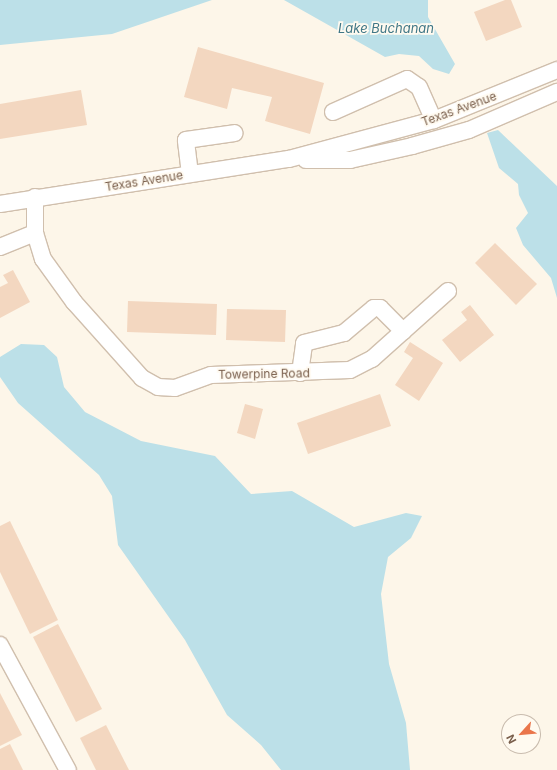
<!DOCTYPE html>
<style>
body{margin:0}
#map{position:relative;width:557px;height:770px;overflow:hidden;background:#fdf6e9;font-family:Inter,sans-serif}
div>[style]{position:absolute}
.water>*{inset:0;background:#bce0e8}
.building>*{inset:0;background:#f3d7c0}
.roads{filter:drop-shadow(1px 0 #d0bfad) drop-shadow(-1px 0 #d0bfad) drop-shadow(0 1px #d0bfad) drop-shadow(0 -1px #d0bfad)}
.minor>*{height:16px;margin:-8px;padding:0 8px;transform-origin:8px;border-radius:8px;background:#fff}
span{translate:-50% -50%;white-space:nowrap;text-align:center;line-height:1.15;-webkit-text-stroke:3.5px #fffaf0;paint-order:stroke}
.street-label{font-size:12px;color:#795e4b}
.water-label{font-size:13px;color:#407786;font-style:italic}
.north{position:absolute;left:501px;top:714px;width:40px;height:40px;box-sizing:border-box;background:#fffaf0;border:1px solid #c9bcae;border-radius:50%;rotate:243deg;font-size:11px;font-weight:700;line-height:16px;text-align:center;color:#795e4b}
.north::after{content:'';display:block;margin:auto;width:14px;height:18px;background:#ea764b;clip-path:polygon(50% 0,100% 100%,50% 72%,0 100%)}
</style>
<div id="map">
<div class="water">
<i style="clip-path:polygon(0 0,212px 0,112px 34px,0 45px)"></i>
<i style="clip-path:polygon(284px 0,428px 0,428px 17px,455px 64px,449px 74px,433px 69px,419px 56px,399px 54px,385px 57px)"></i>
<i style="clip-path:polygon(498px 130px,557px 186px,557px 298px,551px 278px,523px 245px,516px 228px,528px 213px,519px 195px,518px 184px,499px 168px,487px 133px)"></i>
<i style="clip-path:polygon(21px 344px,44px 345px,57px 357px,64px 387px,85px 412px,141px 441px,215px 456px,251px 494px,292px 491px,354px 527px,406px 513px,422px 516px,411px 538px,388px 557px,381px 594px,389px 664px,406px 723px,410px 770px,281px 770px,261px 745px,227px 715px,185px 640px,118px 545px,112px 496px,99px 475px,18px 403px,0 377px,0 357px)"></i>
</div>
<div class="building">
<i style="clip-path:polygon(505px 0,511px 0,522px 27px,486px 41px,474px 12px)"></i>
<i style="clip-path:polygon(198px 47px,324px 83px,310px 134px,265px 121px,272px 97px,232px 88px,227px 109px,184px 97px)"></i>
<i style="clip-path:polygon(81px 90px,87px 125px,0 139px,0 104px)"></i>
<i style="clip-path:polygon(495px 243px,537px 284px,516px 305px,475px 263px)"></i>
<i style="clip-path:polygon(13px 270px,30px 302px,0 318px,0 287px,8px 283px,3px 275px)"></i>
<i style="clip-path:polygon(128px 301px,217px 304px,216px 335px,127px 332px)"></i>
<i style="clip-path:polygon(470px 305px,494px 335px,460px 362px,442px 340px,467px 320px,461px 312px)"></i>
<i style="clip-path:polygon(227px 309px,286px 310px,285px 342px,226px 340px)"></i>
<i style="clip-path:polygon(410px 342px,443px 363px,419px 401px,395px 385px,413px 358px,404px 352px)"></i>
<i style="clip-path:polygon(380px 394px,391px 426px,308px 454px,297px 423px)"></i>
<i style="clip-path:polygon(245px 404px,263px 409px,255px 439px,237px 433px)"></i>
<i style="clip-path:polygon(10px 521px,58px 620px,30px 634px,0 572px,0 526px)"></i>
<i style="clip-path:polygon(58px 624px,102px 709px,76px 722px,33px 637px)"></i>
<i style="clip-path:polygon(0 693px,22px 735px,0 746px)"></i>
<i style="clip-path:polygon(106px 725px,129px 770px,96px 770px,80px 738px)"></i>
<i style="clip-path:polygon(10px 744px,23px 770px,0 770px,0 749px)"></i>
</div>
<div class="roads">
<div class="minor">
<i style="left:333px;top:112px;width:81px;rotate:-24deg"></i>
<i style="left:407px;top:79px;width:14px;rotate:34deg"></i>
<i style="left:419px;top:87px;width:36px;rotate:66deg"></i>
<i style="left:306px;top:160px;width:44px"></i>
<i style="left:350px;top:160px;width:64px;rotate:-12.7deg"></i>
<i style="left:412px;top:146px;width:59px;rotate:-15.7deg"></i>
<i style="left:469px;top:130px;width:96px;rotate:-23.4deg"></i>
<i style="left:190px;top:174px;width:34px;rotate:-97deg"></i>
<i style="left:186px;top:140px;width:49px;rotate:-8.1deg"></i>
<i style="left:0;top:204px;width:292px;rotate:-8.9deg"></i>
<i style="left:289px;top:159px;width:150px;rotate:-15.1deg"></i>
<i style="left:434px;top:120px;width:133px;rotate:-22.1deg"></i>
<i style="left:35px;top:233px;width:27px;rotate:73deg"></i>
<i style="left:43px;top:259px;width:53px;rotate:54.2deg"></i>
<i style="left:74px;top:302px;width:102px;rotate:48.2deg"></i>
<i style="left:142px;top:378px;width:18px;rotate:29deg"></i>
<i style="left:158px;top:387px;width:17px;rotate:3deg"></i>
<i style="left:175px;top:388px;width:38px;rotate:-20deg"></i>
<i style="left:211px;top:375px;width:139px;rotate:-2.1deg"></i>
<i style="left:350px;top:370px;width:25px;rotate:-27deg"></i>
<i style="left:372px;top:359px;width:102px;rotate:-41.8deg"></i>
<i style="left:0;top:247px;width:38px;rotate:-22deg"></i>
<i style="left:35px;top:233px;width:36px;rotate:-90deg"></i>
<i style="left:300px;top:373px;width:30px;rotate:-82deg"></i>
<i style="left:304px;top:343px;width:41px;rotate:-14deg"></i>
<i style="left:344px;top:333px;width:39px;rotate:-40deg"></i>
<i style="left:374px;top:308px;width:6px"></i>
<i style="left:380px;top:308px;width:33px;rotate:45deg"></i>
<i style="left:0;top:645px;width:142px;rotate:61.5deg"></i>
</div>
</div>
<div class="street-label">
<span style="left:459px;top:109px;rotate:-20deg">Texas Avenue</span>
<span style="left:144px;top:181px;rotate:-9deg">Texas Avenue</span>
<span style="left:264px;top:374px;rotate:-1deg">Towerpine Road</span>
</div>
<div class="water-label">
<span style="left:386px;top:28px">Lake Buchanan</span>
</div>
<div class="north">N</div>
</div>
